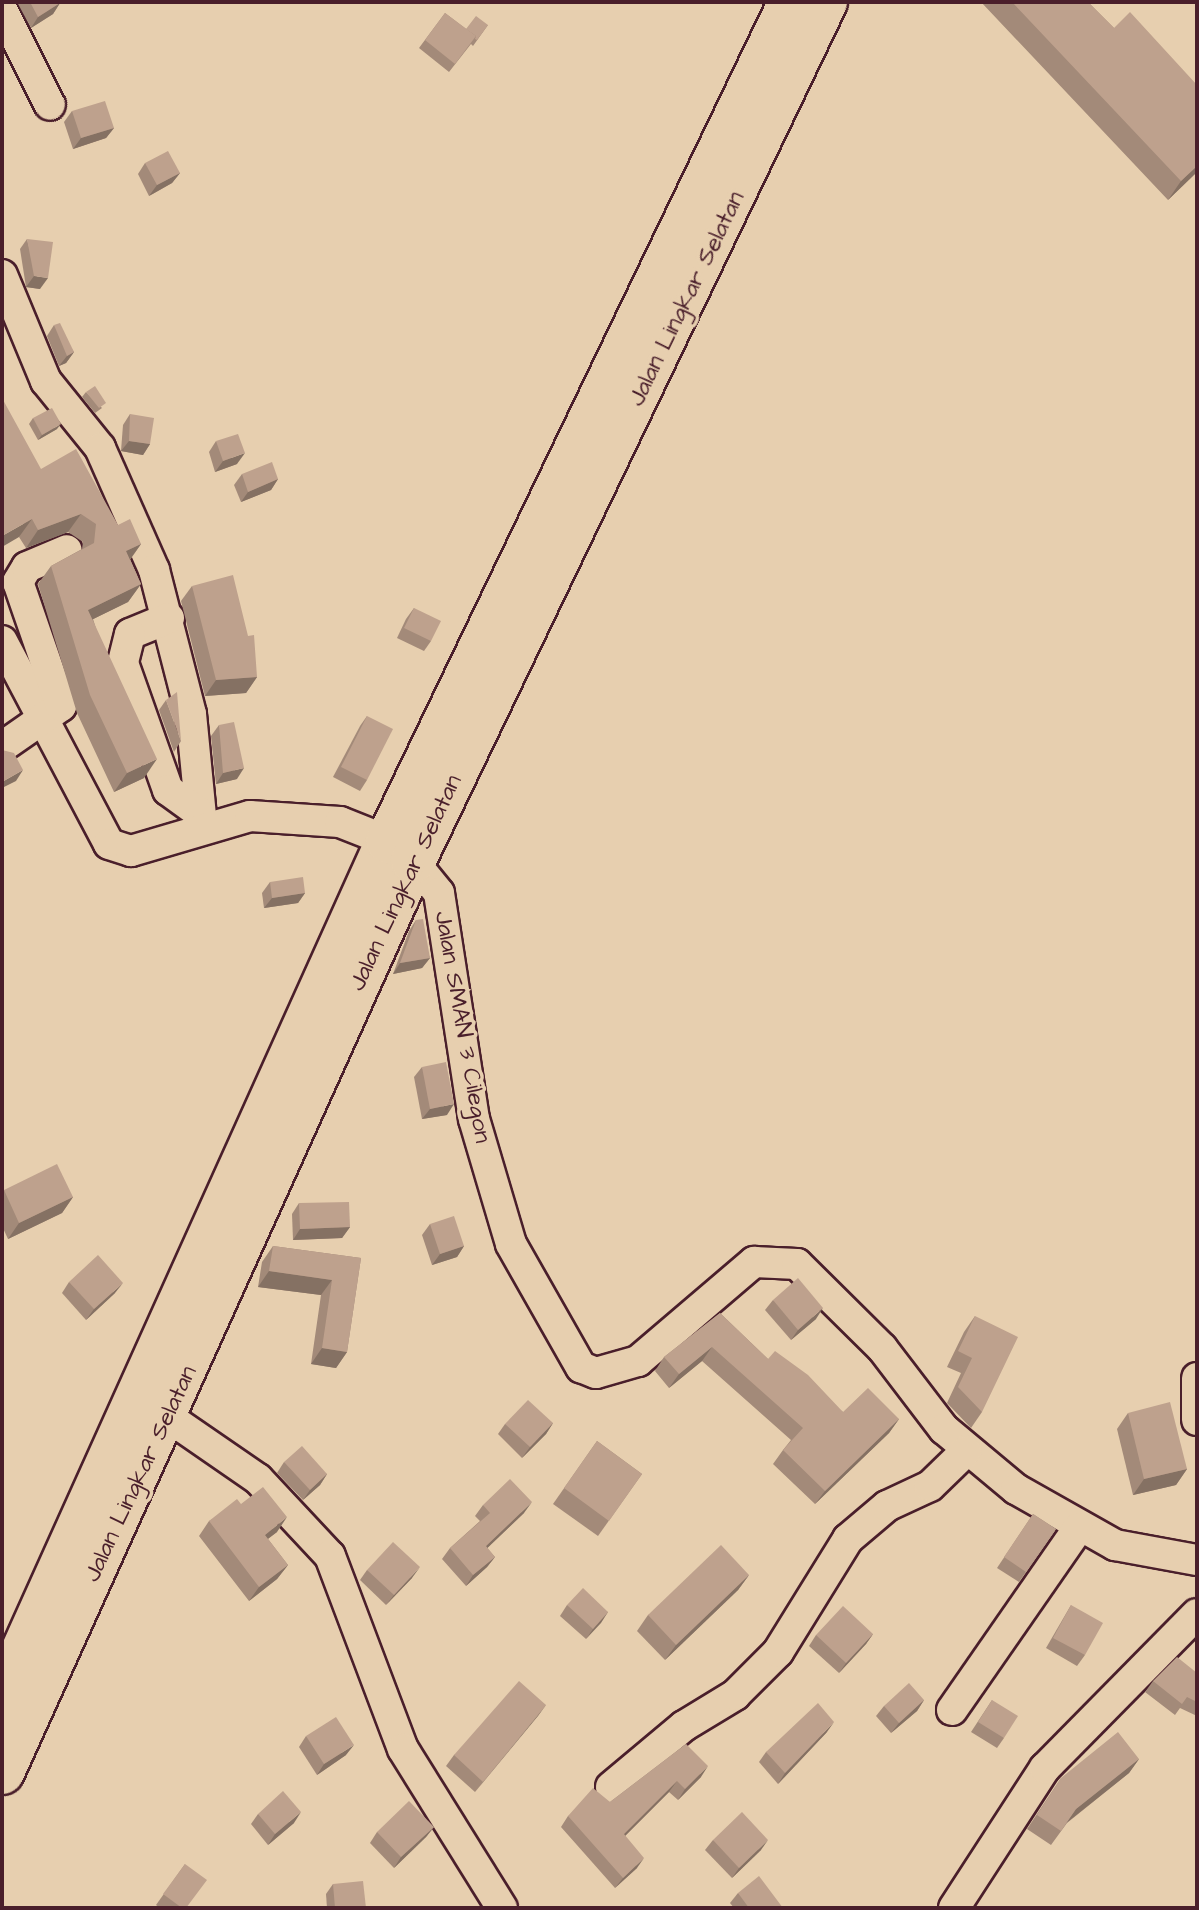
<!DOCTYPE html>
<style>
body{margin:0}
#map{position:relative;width:1199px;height:1910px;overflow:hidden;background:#e7cfaf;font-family:"Architects Daughter",sans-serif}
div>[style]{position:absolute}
.roads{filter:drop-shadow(2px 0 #4a1f2b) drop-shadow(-2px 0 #4a1f2b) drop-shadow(0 2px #4a1f2b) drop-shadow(0 -2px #4a1f2b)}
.minor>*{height:30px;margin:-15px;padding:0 15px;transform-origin:15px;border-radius:15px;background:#e7cfaf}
.highway>*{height:44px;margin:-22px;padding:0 22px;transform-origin:22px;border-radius:22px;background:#e7cfaf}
.wall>*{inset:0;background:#a38a79}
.shaded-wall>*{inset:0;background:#857163}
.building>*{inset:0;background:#bea18d}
span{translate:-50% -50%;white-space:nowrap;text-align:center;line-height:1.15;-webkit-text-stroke:7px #e7cfaf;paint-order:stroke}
.street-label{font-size:24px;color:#4a1f2b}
.frame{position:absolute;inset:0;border:4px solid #4a1f2b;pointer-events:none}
</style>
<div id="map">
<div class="roads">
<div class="minor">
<i style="left:2px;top:10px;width:106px;rotate:63.2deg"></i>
<i style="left:2px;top:275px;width:115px;rotate:67.5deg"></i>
<i style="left:46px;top:381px;width:86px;rotate:51.1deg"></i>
<i style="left:100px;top:448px;width:133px;rotate:66.1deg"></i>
<i style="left:154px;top:570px;width:149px;rotate:75.6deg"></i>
<i style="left:191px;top:714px;width:113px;rotate:84.4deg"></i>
<i style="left:169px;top:618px;width:42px;rotate:157.7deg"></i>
<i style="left:130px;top:634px;width:30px;rotate:104deg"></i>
<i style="left:123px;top:663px;width:135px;rotate:70.5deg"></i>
<i style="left:168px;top:790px;width:37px;rotate:36deg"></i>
<i style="left:2px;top:641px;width:229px;rotate:62.2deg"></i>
<i style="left:109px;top:844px;width:23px;rotate:18deg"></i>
<i style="left:131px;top:851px;width:124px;rotate:-16.4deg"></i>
<i style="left:250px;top:816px;width:90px;rotate:3.8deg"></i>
<i style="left:340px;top:822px;width:52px;rotate:21.6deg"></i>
<i style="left:2px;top:747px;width:72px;rotate:-34.8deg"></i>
<i style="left:61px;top:706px;width:131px;rotate:-109.1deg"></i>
<i style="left:18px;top:582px;width:17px;rotate:-59deg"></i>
<i style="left:27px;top:567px;width:43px;rotate:-23deg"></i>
<i style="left:413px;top:861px;width:41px;rotate:50.9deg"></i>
<i style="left:439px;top:893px;width:229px;rotate:81.2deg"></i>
<i style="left:474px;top:1119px;width:130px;rotate:73.5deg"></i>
<i style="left:511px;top:1244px;width:142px;rotate:60.4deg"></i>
<i style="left:581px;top:1367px;width:16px;rotate:22deg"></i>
<i style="left:596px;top:1373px;width:44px;rotate:-15.9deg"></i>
<i style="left:638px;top:1361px;width:153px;rotate:-40.5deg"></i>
<i style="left:754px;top:1262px;width:43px;rotate:2.7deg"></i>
<i style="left:797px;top:1264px;width:120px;rotate:44.7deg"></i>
<i style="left:882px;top:1348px;width:102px;rotate:52.6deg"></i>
<i style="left:944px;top:1429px;width:94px;rotate:39.8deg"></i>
<i style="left:1016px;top:1489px;width:114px;rotate:29.5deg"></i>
<i style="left:1115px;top:1545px;width:83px;rotate:10.4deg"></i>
<i style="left:1197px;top:1378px;width:42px;rotate:90deg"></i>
<i style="left:168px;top:1417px;width:109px;rotate:34.6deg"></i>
<i style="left:258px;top:1479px;width:105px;rotate:46.9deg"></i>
<i style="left:330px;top:1556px;width:206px;rotate:69.3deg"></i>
<i style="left:403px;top:1749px;width:187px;rotate:58.1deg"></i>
<i style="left:952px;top:1710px;width:221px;rotate:-55.2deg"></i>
<i style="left:611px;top:1787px;width:95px;rotate:-39.9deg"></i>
<i style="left:684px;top:1726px;width:60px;rotate:-31.3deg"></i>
<i style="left:735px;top:1695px;width:61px;rotate:-45deg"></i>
<i style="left:778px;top:1652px;width:133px;rotate:-58.2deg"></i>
<i style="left:848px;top:1539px;width:51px;rotate:-40.2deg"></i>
<i style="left:887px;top:1506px;width:47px;rotate:-24.9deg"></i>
<i style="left:930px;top:1486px;width:50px;rotate:-44.2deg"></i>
<i style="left:954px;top:1908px;width:167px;rotate:-57deg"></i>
<i style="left:1045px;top:1768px;width:216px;rotate:-45.4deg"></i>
</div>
<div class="highway">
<i style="left:2px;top:1698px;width:940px;rotate:-65.75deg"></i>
<i style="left:388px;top:841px;width:931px;rotate:-64.34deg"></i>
<i style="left:2px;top:1772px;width:999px;rotate:-65.72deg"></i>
<i style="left:413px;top:861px;width:953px;rotate:-64.38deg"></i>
</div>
</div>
<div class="wall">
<i style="clip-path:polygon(17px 2px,60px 2px,60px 3px,53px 14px,31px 28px)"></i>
<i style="clip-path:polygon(981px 2px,1088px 2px,1114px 28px,1197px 85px,1197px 172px,1168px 200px)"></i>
<i style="clip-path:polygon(445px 13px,466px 29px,488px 25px,473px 46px,471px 44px,449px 72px,419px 48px)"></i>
<i style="clip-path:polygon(72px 111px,114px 128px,106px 138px,73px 149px,64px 122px)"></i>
<i style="clip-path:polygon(145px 163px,180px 173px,172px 183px,149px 196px,138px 174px)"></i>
<i style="clip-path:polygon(27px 239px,40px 289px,26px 287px,20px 249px)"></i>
<i style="clip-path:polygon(54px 325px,74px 352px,66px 363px,59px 366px,47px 336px)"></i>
<i style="clip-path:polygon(86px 392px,102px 408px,95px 413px,82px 397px)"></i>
<i style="clip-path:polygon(130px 414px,150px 444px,143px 455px,121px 451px,123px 425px)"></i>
<i style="clip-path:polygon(33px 418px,57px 429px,38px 440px,29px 424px)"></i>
<i style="clip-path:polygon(216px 441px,237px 464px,215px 472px,209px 452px)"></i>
<i style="clip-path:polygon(41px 469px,141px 544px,130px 560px,141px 584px,128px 602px,93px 619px,144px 778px,114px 792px,77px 713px,38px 584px,51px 566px,82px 549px,83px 542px,68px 532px,26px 548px,19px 537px)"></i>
<i style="clip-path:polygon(242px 474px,278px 479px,271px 490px,241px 502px,234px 485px)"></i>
<i style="clip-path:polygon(192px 586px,257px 677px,246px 693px,205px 696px,181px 601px)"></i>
<i style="clip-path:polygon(414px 608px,431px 641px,424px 651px,397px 638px,406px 619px)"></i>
<i style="clip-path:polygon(166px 700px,181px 741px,174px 752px,159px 710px)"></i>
<i style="clip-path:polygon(367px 716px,367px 780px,360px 791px,333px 777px,360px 726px)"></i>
<i style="clip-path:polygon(219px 725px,237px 779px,216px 784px,211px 736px)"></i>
<i style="clip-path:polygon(270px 882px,305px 893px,298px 903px,264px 908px,262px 893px)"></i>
<i style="clip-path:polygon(416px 920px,430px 958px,422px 968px,393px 974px,409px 931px)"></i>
<i style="clip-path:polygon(422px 1067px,447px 1115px,422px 1119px,414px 1077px)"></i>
<i style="clip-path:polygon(4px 1190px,73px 1197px,62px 1213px,8px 1239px,2px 1226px,2px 1193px)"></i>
<i style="clip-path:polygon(299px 1203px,350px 1227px,342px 1238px,293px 1240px,292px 1214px)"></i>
<i style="clip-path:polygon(430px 1224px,464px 1246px,457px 1257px,432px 1265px,422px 1235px)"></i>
<i style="clip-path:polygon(273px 1246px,361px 1258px,347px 1352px,336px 1368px,311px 1364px,321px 1295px,258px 1287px,262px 1262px)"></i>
<i style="clip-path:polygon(69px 1282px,115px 1293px,86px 1320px,62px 1293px)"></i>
<i style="clip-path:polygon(773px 1300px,816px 1319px,791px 1340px,765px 1310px)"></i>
<i style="clip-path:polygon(720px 1313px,768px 1359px,843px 1412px,899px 1419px,889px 1433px,815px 1504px,773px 1464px,783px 1450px,791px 1440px,702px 1361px,669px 1388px,655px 1371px,664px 1357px)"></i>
<i style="clip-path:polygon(975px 1316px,982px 1412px,971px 1428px,947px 1403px,961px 1373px,947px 1367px,964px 1332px)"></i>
<i style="clip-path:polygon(1128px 1413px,1187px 1469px,1176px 1485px,1133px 1495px,1117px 1429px)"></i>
<i style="clip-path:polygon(553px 1423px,546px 1434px,522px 1458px,498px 1434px,505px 1424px)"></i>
<i style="clip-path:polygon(597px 1441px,642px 1474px,598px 1536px,553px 1504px)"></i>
<i style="clip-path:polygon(284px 1462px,327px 1474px,320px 1485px,303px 1500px,277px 1473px)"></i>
<i style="clip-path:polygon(241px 1504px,277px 1532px,268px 1539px,288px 1565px,277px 1579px,249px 1601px,199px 1536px,209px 1521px)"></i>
<i style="clip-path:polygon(483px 1505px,524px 1513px,487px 1548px,495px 1557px,487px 1567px,466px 1586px,442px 1559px,450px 1548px,480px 1521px,475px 1516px)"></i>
<i style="clip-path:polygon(1033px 1514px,1056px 1529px,1019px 1582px,997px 1568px)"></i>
<i style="clip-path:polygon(367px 1570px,412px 1578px,386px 1605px,360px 1580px)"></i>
<i style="clip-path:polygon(749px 1575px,738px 1590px,665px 1660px,637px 1631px,648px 1615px)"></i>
<i style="clip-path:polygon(567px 1605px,608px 1612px,586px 1639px,560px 1616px)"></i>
<i style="clip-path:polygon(1071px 1605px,1085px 1655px,1077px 1666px,1046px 1648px)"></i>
<i style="clip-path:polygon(873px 1634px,866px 1644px,839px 1673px,809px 1646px,816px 1635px)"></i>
<i style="clip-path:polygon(1197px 1673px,1197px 1716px,1180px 1708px,1175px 1715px,1145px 1692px,1153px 1681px)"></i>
<i style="clip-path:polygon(924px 1700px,917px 1711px,891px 1733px,876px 1716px,884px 1706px)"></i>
<i style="clip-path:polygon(992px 1700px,1004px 1738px,997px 1748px,971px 1732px)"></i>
<i style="clip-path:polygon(546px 1705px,475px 1792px,446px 1766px,454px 1755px)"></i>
<i style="clip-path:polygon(827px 1732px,778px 1784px,759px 1762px,766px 1752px)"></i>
<i style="clip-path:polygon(306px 1736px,346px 1755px,317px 1775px,299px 1747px)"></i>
<i style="clip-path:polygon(686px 1744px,701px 1777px,678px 1800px,669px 1792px,625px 1836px,637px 1868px,615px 1888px,561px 1827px,568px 1816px,610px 1802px)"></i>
<i style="clip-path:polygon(1139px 1759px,1129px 1773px,1067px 1823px,1051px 1845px,1027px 1829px,1061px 1778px)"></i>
<i style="clip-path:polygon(258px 1814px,294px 1823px,268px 1845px,251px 1824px)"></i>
<i style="clip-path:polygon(434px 1827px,426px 1837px,394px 1868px,370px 1843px,377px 1832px)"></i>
<i style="clip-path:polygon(713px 1840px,761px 1850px,732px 1878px,705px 1850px)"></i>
<i style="clip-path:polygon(185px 1864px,187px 1908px,160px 1908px,156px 1905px)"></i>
<i style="clip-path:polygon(333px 1884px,366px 1908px,327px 1908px,326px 1894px)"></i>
<i style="clip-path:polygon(738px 1893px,783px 1908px,734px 1908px,730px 1903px)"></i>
</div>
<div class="shaded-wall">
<i style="clip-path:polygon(60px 3px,53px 14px,31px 28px,38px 17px)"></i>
<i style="clip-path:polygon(114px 128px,106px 138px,73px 149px,81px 138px)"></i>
<i style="clip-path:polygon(1197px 166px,1197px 172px,1168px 200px,1181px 181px)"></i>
<i style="clip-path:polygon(180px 173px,172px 183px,149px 196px,157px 185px)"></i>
<i style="clip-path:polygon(34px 276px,48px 278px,40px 289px,26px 287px)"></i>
<i style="clip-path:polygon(74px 352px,66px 363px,59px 366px,67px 356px)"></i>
<i style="clip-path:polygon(61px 424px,57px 429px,38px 440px,42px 435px)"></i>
<i style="clip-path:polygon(129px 441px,150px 444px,143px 455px,121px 451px)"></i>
<i style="clip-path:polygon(245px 453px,237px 464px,215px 472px,223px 461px)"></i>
<i style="clip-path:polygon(278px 479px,271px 490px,241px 502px,248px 492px)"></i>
<i style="clip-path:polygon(81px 514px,68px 532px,26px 548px,38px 530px)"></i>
<i style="clip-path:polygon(32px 519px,19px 537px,2px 547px,2px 536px)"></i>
<i style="clip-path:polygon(141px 544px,128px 562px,126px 551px)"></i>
<i style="clip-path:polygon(141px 584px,128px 602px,75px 628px,88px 610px)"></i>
<i style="clip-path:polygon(257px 677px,246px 693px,205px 696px,216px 680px)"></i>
<i style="clip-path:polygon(157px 759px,144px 778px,114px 792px,127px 773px)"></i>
<i style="clip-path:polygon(244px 768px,237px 779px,216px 784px,223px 773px)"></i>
<i style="clip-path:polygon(23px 770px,16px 781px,2px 788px,2px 782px)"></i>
<i style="clip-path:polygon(305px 893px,298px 903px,264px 908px,272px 898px)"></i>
<i style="clip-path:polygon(430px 958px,422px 968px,393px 974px,400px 963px)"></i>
<i style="clip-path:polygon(454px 1104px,447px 1115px,422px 1119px,430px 1109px)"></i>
<i style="clip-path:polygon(73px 1197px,62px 1213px,8px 1239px,19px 1223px)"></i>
<i style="clip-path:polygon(350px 1227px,342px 1238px,293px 1240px,300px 1229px)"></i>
<i style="clip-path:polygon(464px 1246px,457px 1257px,432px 1265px,440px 1254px)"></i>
<i style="clip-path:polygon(269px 1271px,332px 1280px,321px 1295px,258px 1287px)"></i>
<i style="clip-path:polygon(123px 1283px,115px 1293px,86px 1320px,94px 1309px)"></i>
<i style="clip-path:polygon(823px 1308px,816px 1319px,791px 1340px,798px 1330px)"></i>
<i style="clip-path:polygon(712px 1347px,702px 1361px,669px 1388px,679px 1374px)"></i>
<i style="clip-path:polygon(322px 1348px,347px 1352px,336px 1368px,311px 1364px)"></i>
<i style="clip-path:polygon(899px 1419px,889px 1433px,815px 1504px,825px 1491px)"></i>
<i style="clip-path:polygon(553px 1423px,546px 1434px,522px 1458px,530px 1447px)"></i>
<i style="clip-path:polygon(1187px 1469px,1176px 1485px,1133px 1495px,1144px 1479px)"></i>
<i style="clip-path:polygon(327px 1474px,320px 1485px,303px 1500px,310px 1490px)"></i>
<i style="clip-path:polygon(532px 1502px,524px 1513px,478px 1557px,486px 1546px)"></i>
<i style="clip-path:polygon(287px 1517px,277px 1532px,254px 1549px,265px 1535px)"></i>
<i style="clip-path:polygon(495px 1557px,487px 1567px,466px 1586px,473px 1575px)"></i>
<i style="clip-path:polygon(288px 1565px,277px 1579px,249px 1601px,259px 1587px)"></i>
<i style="clip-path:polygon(420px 1567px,412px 1578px,386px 1605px,394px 1595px)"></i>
<i style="clip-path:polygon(749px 1575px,738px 1590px,665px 1660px,676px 1645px)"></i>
<i style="clip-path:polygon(608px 1612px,601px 1623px,586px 1639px,593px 1629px)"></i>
<i style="clip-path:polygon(873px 1634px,866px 1644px,839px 1673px,846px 1663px)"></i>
<i style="clip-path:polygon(924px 1700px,917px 1711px,891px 1733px,899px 1723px)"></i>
<i style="clip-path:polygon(546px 1705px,538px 1716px,475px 1792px,483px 1782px)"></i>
<i style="clip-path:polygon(834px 1722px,827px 1732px,778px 1784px,785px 1773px)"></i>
<i style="clip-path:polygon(354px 1745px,346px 1755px,317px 1775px,324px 1764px)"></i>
<i style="clip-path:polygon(1139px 1759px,1129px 1773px,1065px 1824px,1076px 1809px)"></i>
<i style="clip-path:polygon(708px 1766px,701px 1777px,678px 1800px,685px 1789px)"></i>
<i style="clip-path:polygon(677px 1781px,669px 1792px,616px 1845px,624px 1834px)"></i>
<i style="clip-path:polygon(301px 1812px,294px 1823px,268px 1845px,275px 1834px)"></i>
<i style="clip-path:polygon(434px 1827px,426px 1837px,394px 1868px,401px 1857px)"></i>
<i style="clip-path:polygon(768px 1840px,761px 1850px,732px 1878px,739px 1868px)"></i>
<i style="clip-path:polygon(644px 1858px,637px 1868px,615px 1888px,623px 1878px)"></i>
</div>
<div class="building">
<i style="clip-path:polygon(30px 2px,60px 2px,60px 3px,38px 17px)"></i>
<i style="clip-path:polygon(1012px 2px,1088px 2px,1114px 28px,1130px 12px,1197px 85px,1197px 166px,1181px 181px)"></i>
<i style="clip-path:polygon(445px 13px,476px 36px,455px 64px,425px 40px)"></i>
<i style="clip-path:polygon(476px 16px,488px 25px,477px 40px,475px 39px,476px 36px,466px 29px)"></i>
<i style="clip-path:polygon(105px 101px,114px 128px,81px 138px,72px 111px)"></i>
<i style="clip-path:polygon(168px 151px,180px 173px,157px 185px,145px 163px)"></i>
<i style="clip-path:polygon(27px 239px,53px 242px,48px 278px,34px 276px)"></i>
<i style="clip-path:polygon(60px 323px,74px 352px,67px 356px,54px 325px)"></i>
<i style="clip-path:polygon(95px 386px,106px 403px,99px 408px,86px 392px)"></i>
<i style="clip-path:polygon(2px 398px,41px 469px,76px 449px,118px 525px,130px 519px,141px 544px,126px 551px,141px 584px,88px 610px,157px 759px,127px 773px,90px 695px,51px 566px,94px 543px,96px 524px,81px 514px,38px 530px,32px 519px,2px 536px)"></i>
<i style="clip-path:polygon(52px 408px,61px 424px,42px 435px,33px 418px)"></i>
<i style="clip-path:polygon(130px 414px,154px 418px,150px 444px,129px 441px)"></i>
<i style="clip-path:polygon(238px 434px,245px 453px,223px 461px,216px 441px)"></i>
<i style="clip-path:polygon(272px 462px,278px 479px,248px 492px,242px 474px)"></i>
<i style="clip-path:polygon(233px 575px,248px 636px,254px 635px,257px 677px,216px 680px,192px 586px)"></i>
<i style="clip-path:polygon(414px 608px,441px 621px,431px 641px,404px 628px)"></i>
<i style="clip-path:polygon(177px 692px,181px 741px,166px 700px)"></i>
<i style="clip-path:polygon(367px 716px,393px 729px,367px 780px,341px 767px)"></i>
<i style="clip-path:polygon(234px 722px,244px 768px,223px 773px,219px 725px)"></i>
<i style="clip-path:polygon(2px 750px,14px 753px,23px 770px,2px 782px)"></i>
<i style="clip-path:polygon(303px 877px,305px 893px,272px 898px,270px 882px)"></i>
<i style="clip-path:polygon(423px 919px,430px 958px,400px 963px,416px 920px)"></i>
<i style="clip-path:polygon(446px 1062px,454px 1104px,430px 1109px,422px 1067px)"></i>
<i style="clip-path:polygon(57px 1164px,73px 1197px,19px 1223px,4px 1190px)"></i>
<i style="clip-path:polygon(349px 1202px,350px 1227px,300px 1229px,299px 1203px)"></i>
<i style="clip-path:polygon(454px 1216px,464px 1246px,440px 1254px,430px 1224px)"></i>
<i style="clip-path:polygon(273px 1246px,361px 1258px,347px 1352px,322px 1348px,332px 1280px,269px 1271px)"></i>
<i style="clip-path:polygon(98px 1255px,123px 1283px,94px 1309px,69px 1282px)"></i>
<i style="clip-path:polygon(798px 1278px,823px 1308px,798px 1330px,773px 1300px)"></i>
<i style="clip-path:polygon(720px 1313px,768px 1359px,775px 1351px,808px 1375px,843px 1412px,868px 1388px,899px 1419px,825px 1491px,783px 1450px,803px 1428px,712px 1347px,679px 1374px,664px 1357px)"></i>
<i style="clip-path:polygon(975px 1316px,1018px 1337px,982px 1412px,958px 1387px,972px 1358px,958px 1351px)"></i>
<i style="clip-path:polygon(528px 1400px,553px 1423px,530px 1447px,505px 1424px)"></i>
<i style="clip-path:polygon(1170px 1402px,1187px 1469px,1144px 1479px,1128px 1413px)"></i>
<i style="clip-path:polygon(597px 1441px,642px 1474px,609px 1521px,564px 1488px)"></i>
<i style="clip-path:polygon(302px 1446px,327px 1474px,310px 1490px,284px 1462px)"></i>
<i style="clip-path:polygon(510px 1479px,532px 1502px,486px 1546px,495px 1557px,473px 1575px,450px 1548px,490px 1513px,483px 1505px)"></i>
<i style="clip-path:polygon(263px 1487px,287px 1517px,265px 1535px,288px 1565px,259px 1587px,209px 1521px,237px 1499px,241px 1504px)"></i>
<i style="clip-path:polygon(1033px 1514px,1056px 1529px,1026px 1572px,1004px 1557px)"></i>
<i style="clip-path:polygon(393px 1542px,420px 1567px,394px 1595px,367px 1570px)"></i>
<i style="clip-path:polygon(721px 1545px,749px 1575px,676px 1645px,648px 1615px)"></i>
<i style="clip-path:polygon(583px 1588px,608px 1612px,593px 1629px,567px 1605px)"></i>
<i style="clip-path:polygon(1071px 1605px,1103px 1623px,1085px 1655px,1053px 1638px)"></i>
<i style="clip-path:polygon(843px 1606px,873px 1634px,846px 1663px,816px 1635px)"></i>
<i style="clip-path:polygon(1177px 1657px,1197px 1673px,1197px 1702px,1187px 1697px,1182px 1704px,1153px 1681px)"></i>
<i style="clip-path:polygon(519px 1681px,546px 1705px,483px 1782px,454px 1755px)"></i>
<i style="clip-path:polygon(909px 1683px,924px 1700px,899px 1723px,884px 1706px)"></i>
<i style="clip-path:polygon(992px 1700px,1018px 1716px,1004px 1738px,978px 1722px)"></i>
<i style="clip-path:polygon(818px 1703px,834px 1722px,785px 1773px,766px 1752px)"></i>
<i style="clip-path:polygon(336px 1717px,354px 1745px,324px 1764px,306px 1736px)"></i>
<i style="clip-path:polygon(1118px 1732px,1139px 1759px,1076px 1809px,1061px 1831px,1037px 1815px,1061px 1778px)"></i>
<i style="clip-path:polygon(686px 1744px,708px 1766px,685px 1789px,677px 1781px,624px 1834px,644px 1858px,623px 1878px,568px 1816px,593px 1788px,610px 1802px)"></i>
<i style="clip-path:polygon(283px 1791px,301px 1812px,275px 1834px,258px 1814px)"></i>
<i style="clip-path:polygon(409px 1801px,434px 1827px,401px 1857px,377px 1832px)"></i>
<i style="clip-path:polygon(742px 1812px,768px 1840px,739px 1868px,713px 1840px)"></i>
<i style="clip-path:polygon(185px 1864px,207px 1880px,186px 1908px,182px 1908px,163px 1894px)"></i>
<i style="clip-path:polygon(759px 1876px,783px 1908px,749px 1908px,738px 1893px)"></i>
<i style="clip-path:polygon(363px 1881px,366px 1908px,335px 1908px,333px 1884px)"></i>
</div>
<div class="street-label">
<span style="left:687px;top:299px;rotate:-64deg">Jalan Lingkar Selatan</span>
<span style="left:406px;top:883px;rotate:-65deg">Jalan Lingkar Selatan</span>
<span style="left:462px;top:1027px;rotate:80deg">Jalan SMAN 3 Cilegon</span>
<span style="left:141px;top:1474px;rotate:-65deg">Jalan Lingkar Selatan</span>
</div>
<div class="frame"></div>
</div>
